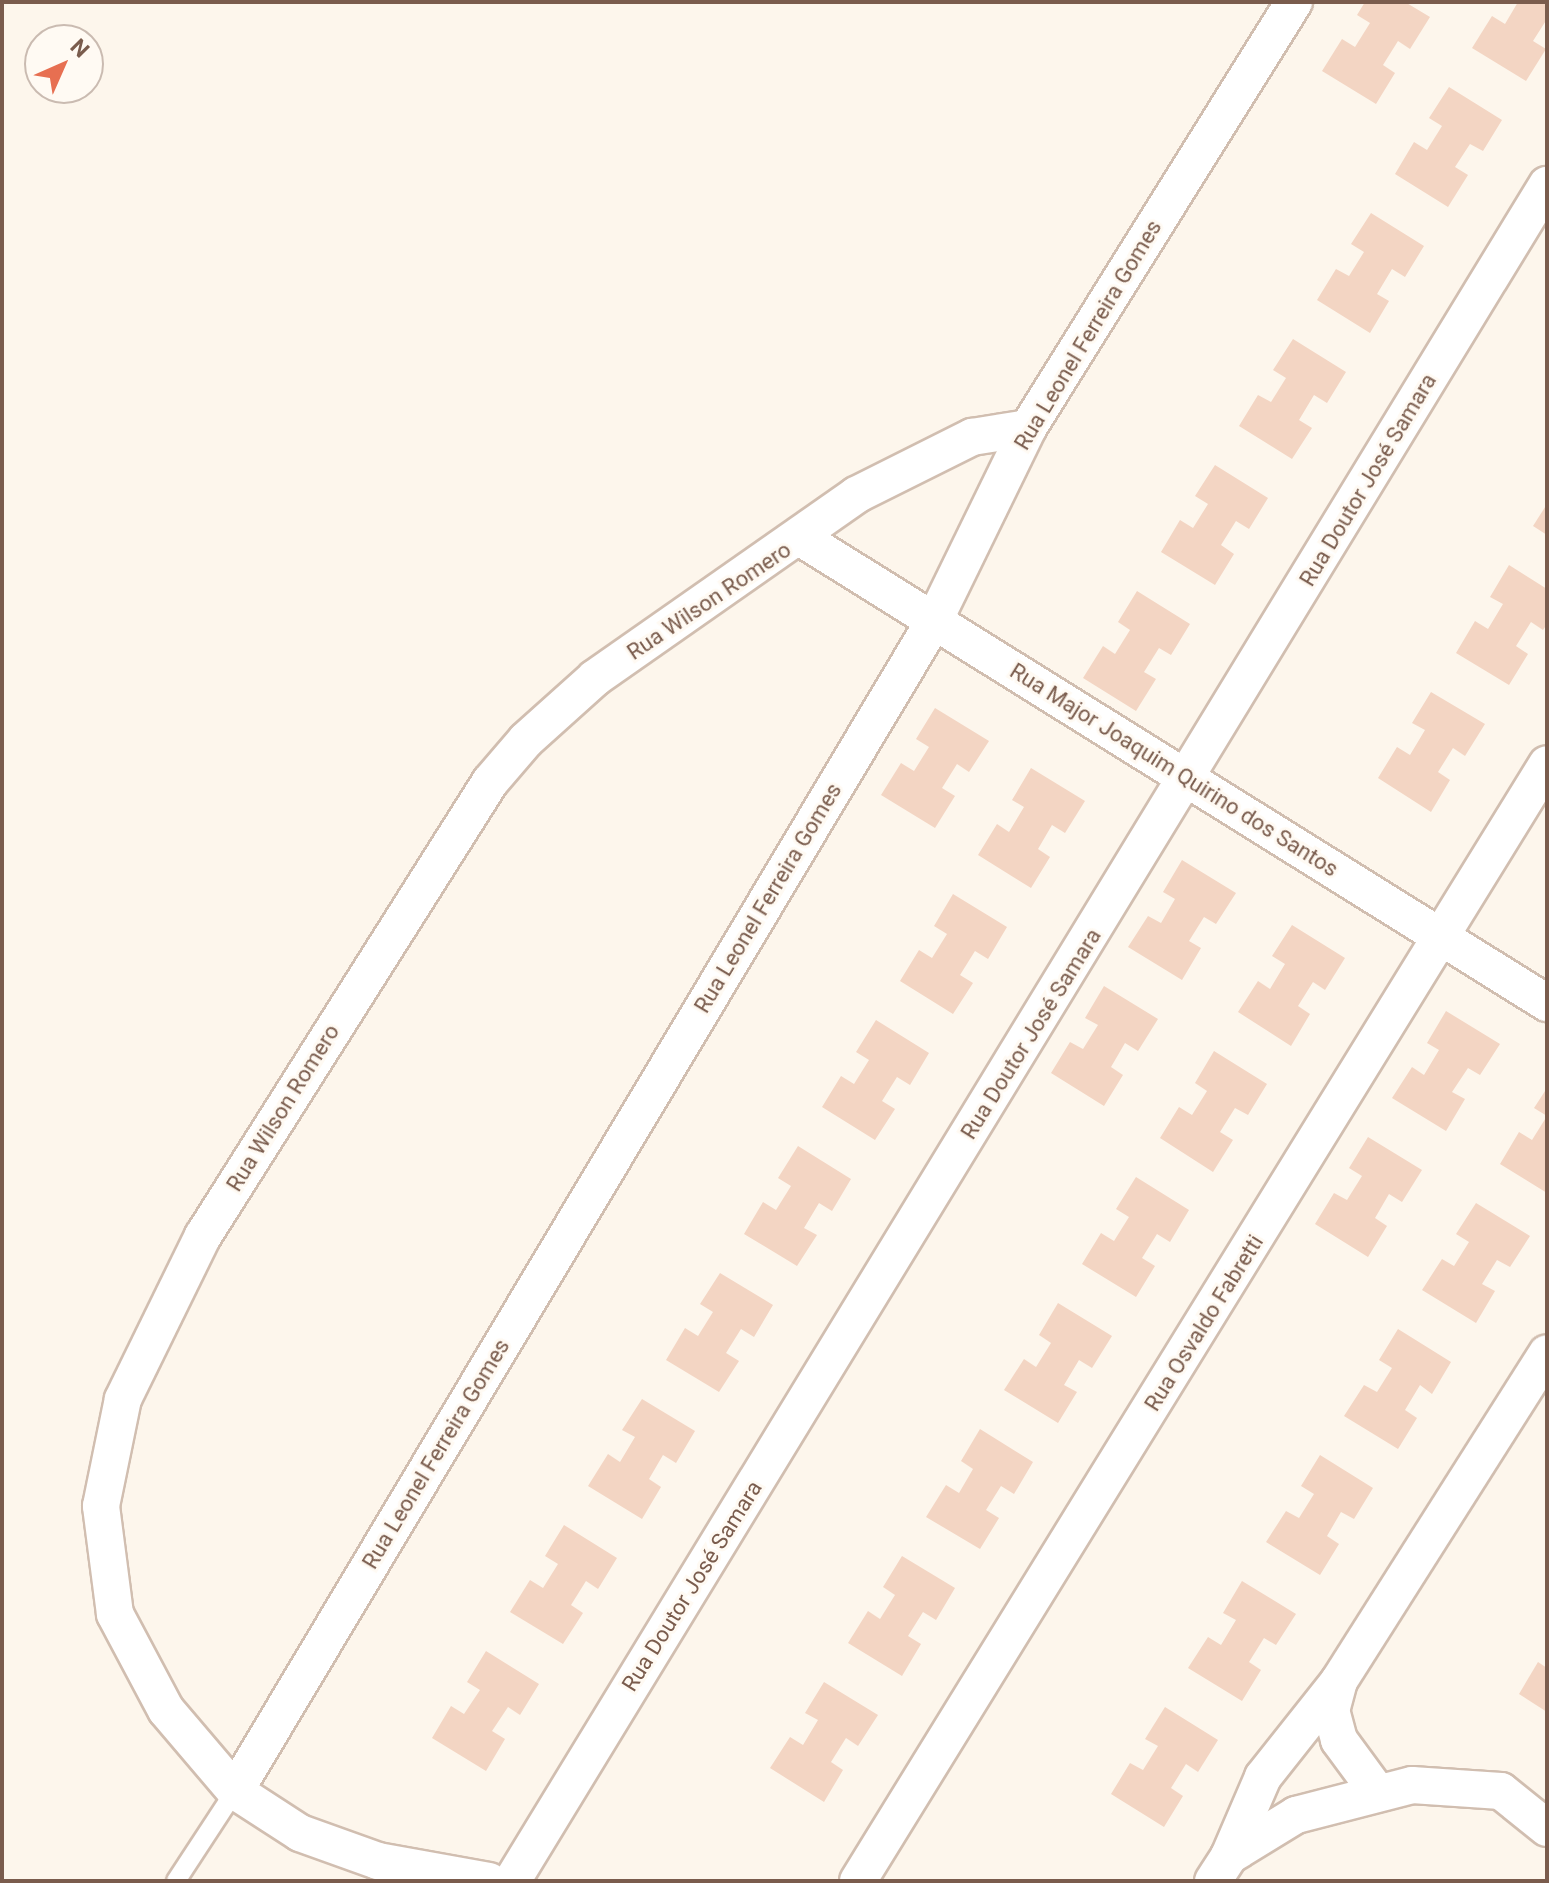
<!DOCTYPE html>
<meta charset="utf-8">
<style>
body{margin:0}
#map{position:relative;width:1549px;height:1883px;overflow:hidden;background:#fdf6ec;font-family:Roboto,sans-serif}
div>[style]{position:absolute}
.building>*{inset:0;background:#f3d5c3}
.roads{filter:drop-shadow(2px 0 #d1beb0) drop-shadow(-2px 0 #d1beb0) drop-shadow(0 2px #d1beb0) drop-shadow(0 -2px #d1beb0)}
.lane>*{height:18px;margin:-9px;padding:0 9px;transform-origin:9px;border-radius:9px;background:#fff}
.street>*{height:36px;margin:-18px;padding:0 18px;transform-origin:18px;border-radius:18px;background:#fff}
span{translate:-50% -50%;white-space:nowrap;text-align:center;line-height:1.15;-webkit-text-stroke:6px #fffaf3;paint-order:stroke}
.street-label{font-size:22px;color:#7a5c4d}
.frame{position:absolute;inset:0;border:4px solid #7a5c4d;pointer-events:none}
.north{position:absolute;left:24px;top:24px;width:80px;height:80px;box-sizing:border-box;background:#fffaf3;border:2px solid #cabbb1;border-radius:50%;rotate:45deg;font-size:22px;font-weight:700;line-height:32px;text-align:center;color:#7a5c4d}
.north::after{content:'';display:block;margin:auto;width:28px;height:36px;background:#e76f51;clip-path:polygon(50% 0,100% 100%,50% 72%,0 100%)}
</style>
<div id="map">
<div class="building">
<i style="clip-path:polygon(1365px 2px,1405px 2px,1430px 17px,1410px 49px,1398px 41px,1383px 65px,1395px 73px,1376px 104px,1322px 71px,1342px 39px,1355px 47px,1370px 23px,1357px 15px)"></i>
<i style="clip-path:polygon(1518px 2px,1547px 2px,1547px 19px,1533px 41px,1546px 49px,1526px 81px,1472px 48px,1492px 16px,1505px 24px)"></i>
<i style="clip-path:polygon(1449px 87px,1502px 120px,1483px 151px,1470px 144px,1455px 167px,1468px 175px,1448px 207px,1395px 174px,1414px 142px,1427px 150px,1442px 126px,1429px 118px)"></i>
<i style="clip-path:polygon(1371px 213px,1424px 246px,1405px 277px,1392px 269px,1377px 294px,1389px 301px,1370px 333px,1317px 300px,1336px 269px,1349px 276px,1364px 252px,1351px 244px)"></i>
<i style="clip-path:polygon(1293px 339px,1346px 372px,1327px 403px,1314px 395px,1299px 420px,1312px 428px,1292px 459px,1239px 426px,1258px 395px,1271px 402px,1286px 378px,1273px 370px)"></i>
<i style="clip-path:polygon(1215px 465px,1268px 498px,1249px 529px,1236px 521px,1221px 545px,1234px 554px,1215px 585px,1161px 552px,1180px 520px,1193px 528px,1208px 504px,1195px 496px)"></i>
<i style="clip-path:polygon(1547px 504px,1547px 535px,1533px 526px)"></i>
<i style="clip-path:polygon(1509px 565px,1547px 589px,1547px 624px,1543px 630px,1531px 622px,1516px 646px,1528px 654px,1509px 685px,1456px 653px,1475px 621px,1488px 629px,1503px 604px,1490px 597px)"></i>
<i style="clip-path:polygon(1137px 591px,1190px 624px,1171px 655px,1159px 648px,1144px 672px,1156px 679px,1136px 711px,1083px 678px,1103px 646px,1115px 654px,1130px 630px,1118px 622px)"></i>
<i style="clip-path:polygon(1431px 692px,1485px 724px,1465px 756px,1453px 748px,1438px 772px,1450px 780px,1431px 812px,1378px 778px,1397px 747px,1410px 755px,1425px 730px,1412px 723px)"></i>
<i style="clip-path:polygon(935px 708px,989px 741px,969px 772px,957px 764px,942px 788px,955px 796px,935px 828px,881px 795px,901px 763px,914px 771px,929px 747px,916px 739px)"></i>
<i style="clip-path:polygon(1031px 768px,1085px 801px,1065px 833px,1052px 825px,1038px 849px,1050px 857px,1031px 888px,978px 855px,997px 824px,1009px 832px,1024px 807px,1012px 800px)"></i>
<i style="clip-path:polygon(1182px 860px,1236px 893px,1216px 924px,1204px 917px,1189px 941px,1201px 948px,1182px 980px,1128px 947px,1148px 916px,1161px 923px,1175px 899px,1163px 892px)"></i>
<i style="clip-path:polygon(953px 894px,1007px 927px,988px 959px,975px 951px,960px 975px,973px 983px,953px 1014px,900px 981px,919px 950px,932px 958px,947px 934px,934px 926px)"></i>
<i style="clip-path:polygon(1292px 925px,1345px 958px,1325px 990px,1313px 982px,1298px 1006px,1310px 1014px,1291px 1046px,1238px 1012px,1258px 981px,1270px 989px,1285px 964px,1272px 956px)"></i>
<i style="clip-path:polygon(1104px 986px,1158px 1019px,1138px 1051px,1125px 1043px,1111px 1067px,1123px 1075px,1104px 1106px,1051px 1073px,1070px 1042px,1083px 1049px,1098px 1025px,1085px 1018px)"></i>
<i style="clip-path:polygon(1446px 1011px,1500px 1044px,1480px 1075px,1468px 1068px,1452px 1092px,1465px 1099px,1446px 1131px,1392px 1098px,1412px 1067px,1424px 1075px,1439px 1050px,1427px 1043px)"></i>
<i style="clip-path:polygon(876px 1020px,929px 1053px,910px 1085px,897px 1077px,882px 1101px,895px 1109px,875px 1140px,822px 1107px,841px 1076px,854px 1084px,869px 1060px,856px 1052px)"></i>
<i style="clip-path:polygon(1214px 1051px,1267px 1084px,1248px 1115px,1235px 1108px,1220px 1132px,1233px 1140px,1213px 1172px,1160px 1138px,1179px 1107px,1192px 1115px,1207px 1091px,1195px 1083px)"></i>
<i style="clip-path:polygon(1547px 1088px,1547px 1116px,1534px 1108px)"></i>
<i style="clip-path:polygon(1547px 1116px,1547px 1193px,1500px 1164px,1519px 1132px,1532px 1140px)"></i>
<i style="clip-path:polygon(1368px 1137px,1422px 1170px,1402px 1202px,1389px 1194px,1375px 1218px,1387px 1226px,1368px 1257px,1315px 1224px,1334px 1193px,1347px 1200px,1362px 1176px,1349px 1168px)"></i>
<i style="clip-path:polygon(798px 1146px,851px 1179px,832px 1211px,819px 1203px,804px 1228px,817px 1235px,797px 1266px,744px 1234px,763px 1202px,776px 1210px,791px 1186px,778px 1178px)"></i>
<i style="clip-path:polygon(1136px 1177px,1189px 1210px,1170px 1242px,1157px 1234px,1142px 1258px,1155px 1266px,1136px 1297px,1082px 1264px,1101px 1233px,1114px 1241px,1129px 1217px,1116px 1209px)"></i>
<i style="clip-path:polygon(1476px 1203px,1530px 1236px,1510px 1267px,1497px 1260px,1482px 1284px,1495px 1291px,1476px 1323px,1422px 1290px,1442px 1259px,1454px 1266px,1469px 1242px,1456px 1234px)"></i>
<i style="clip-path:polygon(720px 1273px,773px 1305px,754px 1337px,741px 1329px,726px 1353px,739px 1361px,719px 1392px,666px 1360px,685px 1328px,698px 1336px,713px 1312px,700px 1304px)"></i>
<i style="clip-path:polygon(1058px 1303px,1112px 1336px,1092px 1368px,1079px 1360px,1064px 1385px,1077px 1392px,1058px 1423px,1004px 1390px,1024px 1359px,1036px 1367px,1051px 1343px,1039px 1335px)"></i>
<i style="clip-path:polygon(1398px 1329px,1451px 1362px,1432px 1394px,1420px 1385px,1405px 1410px,1417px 1418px,1398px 1449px,1344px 1416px,1364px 1385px,1377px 1392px,1392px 1368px,1379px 1360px)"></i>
<i style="clip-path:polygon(642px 1399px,695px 1431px,676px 1463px,663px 1455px,649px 1479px,661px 1487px,642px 1519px,588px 1486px,608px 1454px,620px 1462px,635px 1437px,622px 1430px)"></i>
<i style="clip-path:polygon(980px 1429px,1033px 1462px,1014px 1494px,1001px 1486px,986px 1510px,999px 1518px,980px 1549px,926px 1517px,946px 1485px,959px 1493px,973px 1469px,961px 1461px)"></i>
<i style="clip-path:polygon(1320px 1455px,1373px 1488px,1354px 1519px,1341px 1512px,1327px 1536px,1339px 1544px,1320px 1575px,1266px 1542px,1286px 1511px,1299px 1518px,1314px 1494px,1301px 1486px)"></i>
<i style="clip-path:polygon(564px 1525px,617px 1558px,598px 1589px,586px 1581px,571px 1605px,583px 1613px,563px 1644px,510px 1612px,530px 1580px,543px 1588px,558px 1564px,545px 1556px)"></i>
<i style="clip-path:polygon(902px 1556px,955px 1588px,936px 1620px,923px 1612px,908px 1636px,921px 1644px,902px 1676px,848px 1643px,868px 1611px,880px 1619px,895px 1595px,883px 1587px)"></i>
<i style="clip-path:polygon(1242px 1581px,1296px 1614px,1276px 1645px,1264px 1638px,1249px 1662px,1261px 1670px,1242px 1701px,1188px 1668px,1208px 1637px,1221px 1645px,1236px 1620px,1223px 1613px)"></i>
<i style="clip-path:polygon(486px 1651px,539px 1684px,520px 1715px,508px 1707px,492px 1731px,505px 1739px,486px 1771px,432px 1738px,451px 1706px,464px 1714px,480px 1690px,467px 1682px)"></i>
<i style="clip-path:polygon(1538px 1662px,1547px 1668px,1547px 1712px,1519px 1694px)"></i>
<i style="clip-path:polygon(824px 1682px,878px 1715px,858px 1746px,846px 1738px,831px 1762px,843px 1770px,824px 1802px,770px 1768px,790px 1737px,803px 1745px,818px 1720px,805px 1713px)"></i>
<i style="clip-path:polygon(1165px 1707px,1218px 1740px,1198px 1772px,1186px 1764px,1171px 1788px,1183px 1796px,1164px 1827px,1111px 1794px,1130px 1763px,1143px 1770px,1158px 1746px,1145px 1739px)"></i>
</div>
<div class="roads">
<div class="lane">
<i style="left:176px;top:1881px;width:108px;rotate:-56.8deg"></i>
</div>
<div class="street">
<i style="left:801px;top:538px;width:879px;rotate:31.94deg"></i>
<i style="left:1339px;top:1681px;width:30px;rotate:105deg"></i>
<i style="left:1331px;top:1710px;width:31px;rotate:75deg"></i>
<i style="left:1339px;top:1740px;width:66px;rotate:53.7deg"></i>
<i style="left:235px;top:1791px;width:1363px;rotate:-59.14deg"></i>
<i style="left:934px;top:621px;width:215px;rotate:-64deg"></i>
<i style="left:1028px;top:428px;width:502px;rotate:-58.02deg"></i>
<i style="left:1229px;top:1856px;width:86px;rotate:-66.7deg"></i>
<i style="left:1263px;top:1777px;width:122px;rotate:-51.6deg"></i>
<i style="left:1339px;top:1681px;width:388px;rotate:-57.6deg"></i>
<i style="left:489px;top:1881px;width:113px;rotate:-169.8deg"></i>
<i style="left:378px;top:1861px;width:83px;rotate:-160.3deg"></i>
<i style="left:300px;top:1833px;width:77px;rotate:-147.1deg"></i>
<i style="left:235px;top:1791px;width:106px;rotate:-130.4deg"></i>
<i style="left:166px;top:1710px;width:109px;rotate:-118deg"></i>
<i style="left:115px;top:1614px;width:109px;rotate:-97.4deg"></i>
<i style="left:101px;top:1506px;width:109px;rotate:-78.4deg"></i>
<i style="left:123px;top:1399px;width:182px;rotate:-63.9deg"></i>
<i style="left:203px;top:1236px;width:537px;rotate:-57.7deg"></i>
<i style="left:490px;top:782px;width:55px;rotate:-49.4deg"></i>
<i style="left:526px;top:740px;width:93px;rotate:-41.9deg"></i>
<i style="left:595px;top:678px;width:319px;rotate:-35deg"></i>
<i style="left:856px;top:495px;width:130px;rotate:-26.6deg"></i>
<i style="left:972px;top:437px;width:57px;rotate:-9.1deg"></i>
<i style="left:512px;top:1881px;width:1987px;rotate:-58.61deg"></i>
<i style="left:858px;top:1881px;width:1312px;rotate:-58.33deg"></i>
<i style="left:1213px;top:1881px;width:30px;rotate:-57deg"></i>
<i style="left:1229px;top:1856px;width:79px;rotate:-31.5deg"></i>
<i style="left:1296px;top:1815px;width:120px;rotate:-14.5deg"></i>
<i style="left:1412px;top:1785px;width:89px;rotate:3.9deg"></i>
<i style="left:1501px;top:1791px;width:59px;rotate:38.8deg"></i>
</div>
</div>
<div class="street-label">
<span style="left:1088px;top:335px;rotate:-59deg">Rua Leonel Ferreira Gomes</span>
<span style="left:1368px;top:480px;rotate:-59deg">Rua Doutor José Samara</span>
<span style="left:709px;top:601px;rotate:-34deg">Rua Wilson Romero</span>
<span style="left:1174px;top:770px;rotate:32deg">Rua Major Joaquim Quirino dos Santos</span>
<span style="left:768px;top:898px;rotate:-59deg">Rua Leonel Ferreira Gomes</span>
<span style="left:1031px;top:1034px;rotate:-58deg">Rua Doutor José Samara</span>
<span style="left:283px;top:1108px;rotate:-58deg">Rua Wilson Romero</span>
<span style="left:1204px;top:1323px;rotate:-58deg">Rua Osvaldo Fabretti</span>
<span style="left:436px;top:1454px;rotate:-59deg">Rua Leonel Ferreira Gomes</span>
<span style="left:692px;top:1586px;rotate:-58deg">Rua Doutor José Samara</span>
</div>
<div class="frame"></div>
<div class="north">N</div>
</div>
